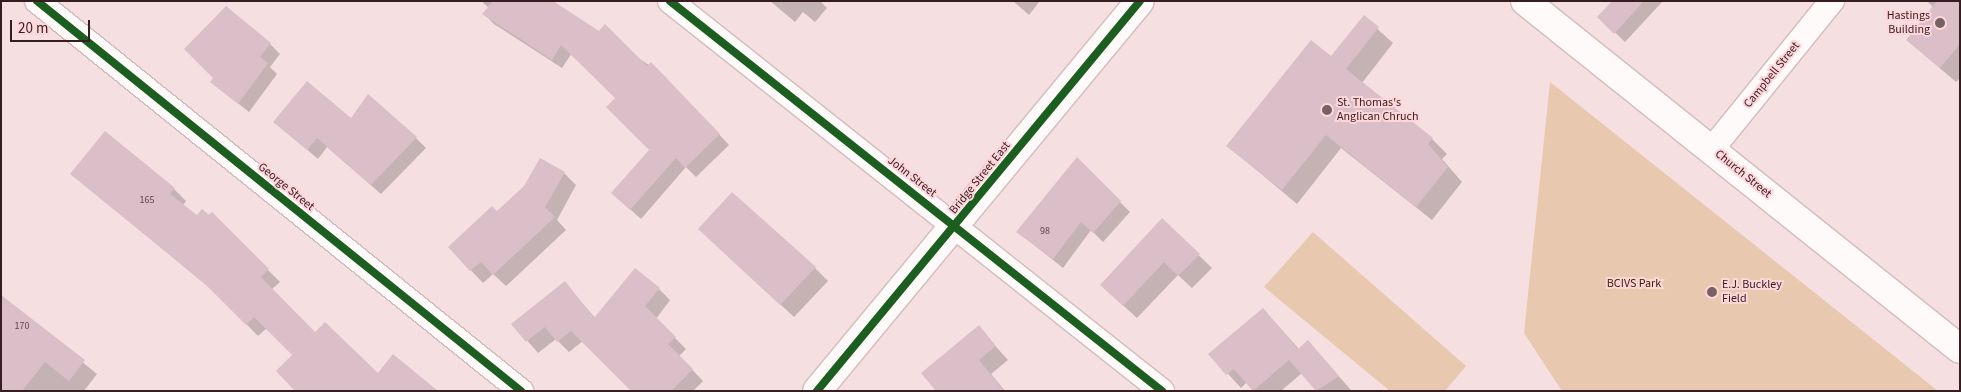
<!DOCTYPE html>
<style>
body{margin:0}
#map{position:relative;width:1961px;height:392px;overflow:hidden;background:#f5dfe1;font-family:"Source Sans 3",sans-serif}
div>[style]{position:absolute}
.green>*{inset:0;background:#e8c8ae}
.shadow>*{inset:0;background:#0003}
.building>*{inset:0;background:#dbbfc8}
.roads{filter:drop-shadow(1px 0 #d2bcbe) drop-shadow(-1px 0 #d2bcbe) drop-shadow(0 1px #d2bcbe) drop-shadow(0 -1px #d2bcbe)}
.minor>*{height:24px;margin:-12px;padding:0 12px;transform-origin:12px;border-radius:12px;background:#fefafa}
.tertiary>*{height:28px;margin:-14px;padding:0 14px;transform-origin:14px;border-radius:14px;background:#fefafa}
.cycleway>*{height:8px;margin:-4px;padding:0 4px;transform-origin:4px;border-radius:4px;background:#1b5e20}
.dots>*{width:14px;height:14px;translate:-50% -50%;box-sizing:border-box;border:2px solid #fed6da;border-radius:50%}
span{translate:-50% -50%;white-space:nowrap;text-align:center;line-height:1.15;-webkit-text-stroke:4px #fed6da;paint-order:stroke}
.number-label{font-size:10px;color:#5e464b}
.number-label span{-webkit-text-stroke-width:0}
.poi-label{font-size:12px;color:#351d21}
.right{translate:-100% -50%;text-align:right}
.left{translate:0 -50%;text-align:left}
.street-label{font-size:12px;color:#351d21}
.park-label{font-size:12px;color:#3e2300}
.frame{position:absolute;inset:0;border:2px solid #351d21;pointer-events:none}
.scale{position:absolute;left:10px;top:20px;width:80px;height:22px;box-sizing:border-box;border:2px solid #351d21;border-top:0;padding-left:6px;font-size:15px;line-height:18px;white-space:nowrap;color:#351d21;-webkit-text-stroke:4px #fed6da;paint-order:stroke}
</style>
<div id="map">
<div class="green">
<i style="clip-path:polygon(1550px 82px,1938px 391px,1562px 391px,1524px 333px)"></i>
<i style="clip-path:polygon(1313px 232px,1466px 366px,1445px 391px,1390px 391px,1264px 287px)"></i>
</div>
<div class="shadow">
<i style="clip-path:polygon(481px 1px,551px 1px,661px 73px,729px 145px,696px 177px,686px 167px,641px 219px,612px 193px,650px 150px,616px 98px,572px 53px,562px 68px,494px 24px,484px 14px,489px 8px)"></i>
<i style="clip-path:polygon(770px 1px,820px 1px,827px 8px,815px 22px,803px 12px,795px 22px)"></i>
<i style="clip-path:polygon(1013px 1px,1040px 1px,1029px 15px)"></i>
<i style="clip-path:polygon(1614px 1px,1663px 1px,1625px 42px,1599px 17px)"></i>
<i style="clip-path:polygon(1927px 1px,1960px 1px,1960px 78px,1956px 82px,1907px 40px,1934px 8px)"></i>
<i style="clip-path:polygon(1364px 17px,1393px 43px,1362px 83px,1432px 139px,1447px 154px,1442px 159px,1462px 182px,1432px 220px,1341px 148px,1297px 204px,1228px 146px,1331px 58px)"></i>
<i style="clip-path:polygon(270px 44px,280px 54px,270px 67px,277px 74px,249px 112px,211px 82px)"></i>
<i style="clip-path:polygon(275px 122px,416px 138px,426px 148px,381px 194px,327px 147px,318px 159px)"></i>
<i style="clip-path:polygon(1077px 159px,1130px 212px,1103px 242px,1091px 230px,1063px 268px,1018px 232px)"></i>
<i style="clip-path:polygon(564px 173px,576px 185px,557px 220px,566px 230px,506px 286px,493px 274px,483px 283px,449px 247px)"></i>
<i style="clip-path:polygon(72px 174px,174px 189px,186px 201px,183px 205px,197px 217px,212px 214px,280px 282px,272px 289px,315px 333px,378px 375px,435px 391px,293px 355px,267px 328px,258px 336px,217px 294px)"></i>
<i style="clip-path:polygon(1162px 220px,1212px 268px,1192px 288px,1178px 275px,1137px 318px,1115px 298px)"></i>
<i style="clip-path:polygon(713px 242px,815px 268px,828px 281px,794px 317px)"></i>
<i style="clip-path:polygon(565px 283px,596px 319px,659px 289px,670px 300px,656px 319px,686px 349px,679px 356px,703px 381px,693px 391px,633px 391px,583px 341px,569px 352px,556px 339px,538px 353px,513px 324px)"></i>
<i style="clip-path:polygon(1px 296px,97px 374px,84px 391px,1px 391px)"></i>
<i style="clip-path:polygon(1263px 309px,1299px 349px,1308px 342px,1351px 390px,1317px 391px,1302px 373px,1281px 391px,1255px 391px,1247px 382px,1241px 388px,1210px 354px)"></i>
<i style="clip-path:polygon(978px 327px,1008px 360px,991px 374px,1005px 391px,938px 391px)"></i>
</div>
<div class="building">
<i style="clip-path:polygon(493px 1px,553px 1px,599px 31px,605px 24px,647px 66px,651px 62px,720px 134px,685px 168px,676px 158px,630px 210px,611px 193px,649px 150px,606px 107px,615px 98px,561px 45px,552px 60px,482px 14px)"></i>
<i style="clip-path:polygon(1612px 1px,1644px 1px,1614px 34px,1597px 17px)"></i>
<i style="clip-path:polygon(1937px 1px,1960px 1px,1960px 44px,1940px 68px,1906px 40px)"></i>
<i style="clip-path:polygon(226px 6px,271px 43px,260px 57px,268px 63px,238px 104px,210px 82px,213px 78px,184px 49px)"></i>
<i style="clip-path:polygon(1364px 15px,1379px 27px,1346px 69px,1433px 138px,1428px 144px,1448px 167px,1416px 207px,1326px 135px,1282px 190px,1226px 146px,1311px 40px,1331px 56px)"></i>
<i style="clip-path:polygon(307px 81px,351px 118px,368px 94px,417px 137px,371px 185px,317px 138px,307px 150px,273px 122px)"></i>
<i style="clip-path:polygon(105px 131px,175px 188px,170px 194px,197px 215px,202px 209px,209px 215px,212px 212px,269px 269px,261px 277px,315px 332px,325px 322px,378px 373px,393px 354px,438px 391px,295px 391px,276px 371px,292px 355px,254px 317px,246px 325px,204px 283px,70px 174px)"></i>
<i style="clip-path:polygon(1077px 157px,1121px 201px,1093px 233px,1081px 222px,1053px 259px,1016px 232px)"></i>
<i style="clip-path:polygon(540px 158px,565px 172px,545px 207px,555px 217px,493px 275px,481px 262px,470px 271px,448px 247px,492px 206px,497px 211px,524px 186px)"></i>
<i style="clip-path:polygon(732px 192px,816px 267px,780px 305px,698px 229px)"></i>
<i style="clip-path:polygon(1162px 218px,1200px 254px,1178px 276px,1164px 262px,1123px 306px,1100px 285px)"></i>
<i style="clip-path:polygon(635px 268px,660px 288px,645px 306px,676px 337px,668px 344px,693px 369px,671px 391px,631px 391px,571px 331px,557px 342px,545px 327px,526px 342px,511px 324px,565px 281px,594px 318px)"></i>
<i style="clip-path:polygon(1px 295px,85px 360px,69px 381px,45px 362px,22px 391px,1px 391px)"></i>
<i style="clip-path:polygon(1263px 308px,1298px 349px,1308px 340px,1339px 376px,1316px 391px,1289px 360px,1253px 391px,1234px 369px,1226px 375px,1208px 354px)"></i>
<i style="clip-path:polygon(979px 325px,996px 346px,979px 360px,1004px 391px,936px 391px,921px 373px)"></i>
</div>
<div class="roads">
<div class="minor">
<i style="left:37px;top:1px;width:622px;rotate:38.86deg"></i>
<i style="left:670px;top:1px;width:628px;rotate:38.4deg"></i>
<i style="left:1712px;top:149px;width:191px;rotate:-51deg"></i>
</div>
<div class="tertiary">
<i style="left:1525px;top:1px;width:557px;rotate:38.66deg"></i>
<i style="left:817px;top:391px;width:506px;rotate:-50.37deg"></i>
</div>
</div>
<div class="cycleway">
<i style="left:37px;top:1px;width:622px;rotate:38.86deg"></i>
<i style="left:670px;top:1px;width:628px;rotate:38.4deg"></i>
<i style="left:817px;top:391px;width:506px;rotate:-50.37deg"></i>
</div>
<div class="dots">
<i style="left:1940px;top:23px;background:#786164"></i>
<i style="left:1327px;top:110px;background:#786164"></i>
<i style="left:1712px;top:292px;background:#786164"></i>
</div>
<div class="number-label">
<span style="left:147px;top:201px">165</span>
<span style="left:1045px;top:232px">98</span>
<span style="left:22px;top:327px">170</span>
</div>
<div class="poi-label">
<span class="right" style="left:1930px;top:23px">Hastings<br>Building</span>
<span class="left" style="left:1337px;top:110px">St. Thomas's<br>Anglican Chruch</span>
<span class="left" style="left:1722px;top:292px">E.J. Buckley<br>Field</span>
</div>
<div class="street-label">
<span style="left:1772px;top:75px;rotate:-51deg">Campbell Street</span>
<span style="left:1743px;top:174px;rotate:39deg">Church Street</span>
<span style="left:912px;top:177px;rotate:38deg">John Street</span>
<span style="left:980px;top:178px;rotate:-51deg">Bridge Street East</span>
<span style="left:286px;top:187px;rotate:39deg">George Street</span>
</div>
<div class="park-label">
<span style="left:1634px;top:284px">BCIVS Park</span>
</div>
<div class="frame"></div>
<div class="scale">20 m</div>
</div>
